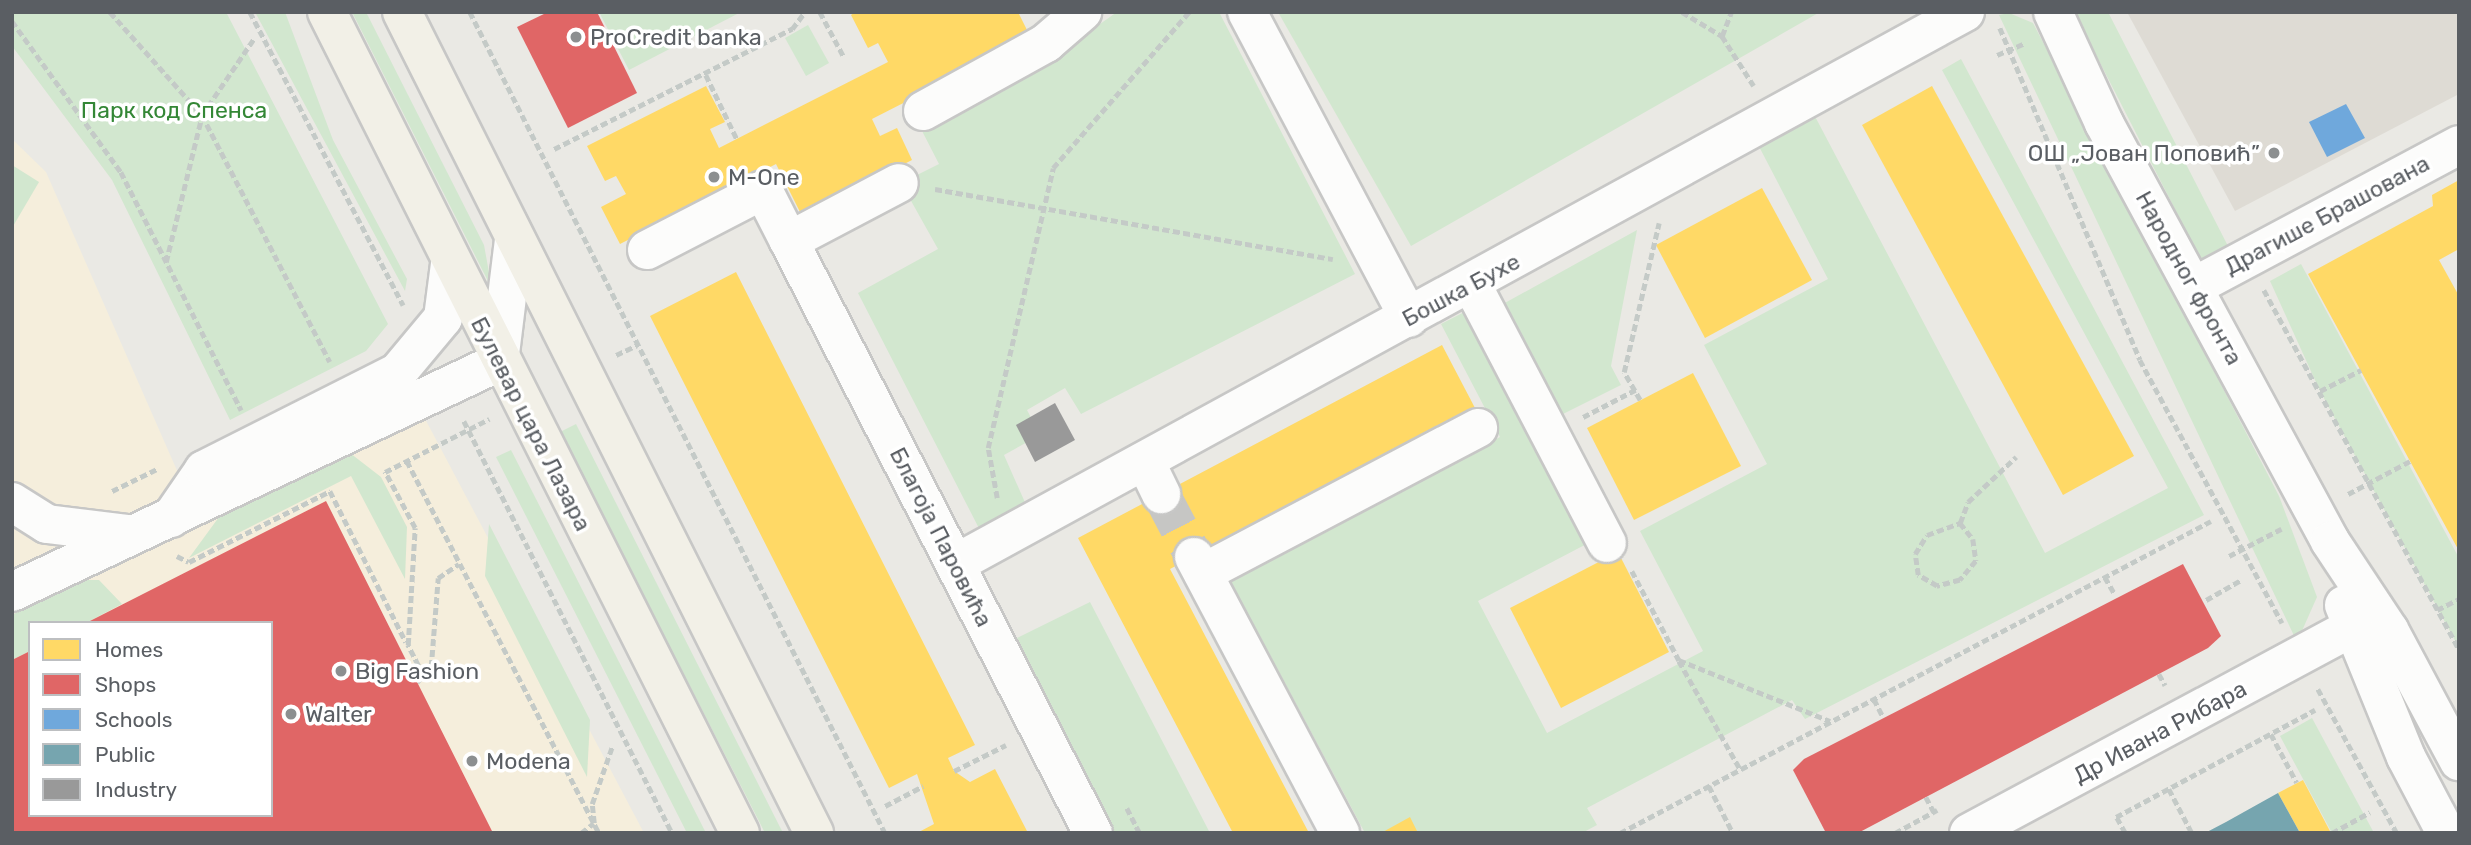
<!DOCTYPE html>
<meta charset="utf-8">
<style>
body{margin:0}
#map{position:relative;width:2471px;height:845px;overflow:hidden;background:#eae9e4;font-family:Rubik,sans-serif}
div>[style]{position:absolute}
.commercial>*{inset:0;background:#f5eedc}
.education>*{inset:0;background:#dedbd4}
.green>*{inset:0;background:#d2e7cf}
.homes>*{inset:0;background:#ffd966}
.shops>*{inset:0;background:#e06666}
.schools>*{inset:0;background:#6fa8dc}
.public>*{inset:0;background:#76a5af}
.industry>*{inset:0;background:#999}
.minor-tunnel>*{height:38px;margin-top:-19px;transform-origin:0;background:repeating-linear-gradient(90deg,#c6c6c4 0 38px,transparent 0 57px)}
.path>*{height:4.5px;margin-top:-2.25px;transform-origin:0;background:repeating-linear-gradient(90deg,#c4cac7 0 7px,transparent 0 10.5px)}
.roads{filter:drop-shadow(2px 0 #c7c7c6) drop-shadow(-2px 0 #c7c7c6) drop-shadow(0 2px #c7c7c6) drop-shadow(0 -2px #c7c7c6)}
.minor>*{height:38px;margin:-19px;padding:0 19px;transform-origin:19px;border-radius:19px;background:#fcfcfb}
.major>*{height:38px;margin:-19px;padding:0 19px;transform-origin:19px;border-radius:19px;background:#f2f0e7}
.dots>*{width:19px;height:19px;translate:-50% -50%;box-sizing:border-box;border:4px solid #fff;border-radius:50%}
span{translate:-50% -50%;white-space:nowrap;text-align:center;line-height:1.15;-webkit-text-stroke:7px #fff;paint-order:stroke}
.poi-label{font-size:23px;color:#5a5e63}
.left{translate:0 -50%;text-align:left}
.right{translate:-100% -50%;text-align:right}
.park-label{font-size:23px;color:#348736}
.street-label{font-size:23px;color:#5a5e63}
.frame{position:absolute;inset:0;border:14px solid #5a5e63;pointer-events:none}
.legend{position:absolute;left:28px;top:621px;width:245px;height:196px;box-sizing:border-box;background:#fff;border:2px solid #bdbfc1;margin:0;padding:9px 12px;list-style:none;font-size:21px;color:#5a5e63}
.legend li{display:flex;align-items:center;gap:14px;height:35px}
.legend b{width:35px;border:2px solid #bdbfc1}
</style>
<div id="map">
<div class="commercial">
<i style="clip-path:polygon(evenodd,12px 139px,46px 172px,179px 475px,395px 362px,644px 833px,12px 833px,12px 139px,30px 623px,271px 623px,271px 815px,30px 815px,30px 623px)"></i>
</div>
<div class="education">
<i style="clip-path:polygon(2127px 12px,2459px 12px,2459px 94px,2235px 211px)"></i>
</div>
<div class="green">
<i style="clip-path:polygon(12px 12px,226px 12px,388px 324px,366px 351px,230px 420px,112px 180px,12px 46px)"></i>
<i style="clip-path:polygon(255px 12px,285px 12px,333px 140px,407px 279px,405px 291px)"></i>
<i style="clip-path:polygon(352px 12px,366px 12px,484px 245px,492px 289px)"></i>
<i style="clip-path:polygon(599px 12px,741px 12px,629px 70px)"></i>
<i style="clip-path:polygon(1117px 12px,1219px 12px,1355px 274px,1081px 414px,1065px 388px,1027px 410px,1040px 435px,1004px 455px,1031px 516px,985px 540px,858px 293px,938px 249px,901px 183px,939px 164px,921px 129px,1059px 53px)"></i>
<i style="clip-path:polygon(1278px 12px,1820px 12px,1411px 246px)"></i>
<i style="clip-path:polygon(2074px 12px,2108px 12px,2229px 248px,2201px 260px)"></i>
<i style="clip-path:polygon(2009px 13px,2033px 23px,2279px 496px,2317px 597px,2297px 642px,1999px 15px)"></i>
<i style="clip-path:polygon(808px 25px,829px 63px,806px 76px,785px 38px)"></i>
<i style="clip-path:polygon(1961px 59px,2204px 515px,1805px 719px,1792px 700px,1587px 808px,1597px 825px,1582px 833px,1365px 833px,1230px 580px,1500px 437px,1441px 324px,1476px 306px,1598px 538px,1478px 601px,1547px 733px,1703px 651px,1640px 531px,1767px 464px,1704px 345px,1828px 279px,1753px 135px,1809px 105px,2045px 553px,2168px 488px,1942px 70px)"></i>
<i style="clip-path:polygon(12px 165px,39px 182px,12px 228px)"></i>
<i style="clip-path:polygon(1637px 230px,1611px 366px,1621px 385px,1561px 415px,1503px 304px)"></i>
<i style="clip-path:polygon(2301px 264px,2459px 558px,2459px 648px,2320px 391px,2270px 281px)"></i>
<i style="clip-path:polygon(576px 424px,783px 833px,765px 833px,560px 432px)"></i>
<i style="clip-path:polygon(511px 450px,558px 542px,706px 833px,687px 833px,496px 457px)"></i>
<i style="clip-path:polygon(350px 453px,381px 477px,407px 527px,405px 579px,351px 476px,189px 558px,219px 517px)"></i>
<i style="clip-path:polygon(489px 524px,590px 720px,587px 777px,485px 576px)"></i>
<i style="clip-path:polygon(81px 580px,99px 580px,122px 604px,86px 623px,30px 623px,30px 651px,12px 660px,12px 615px)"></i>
<i style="clip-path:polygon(1090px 602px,1210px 833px,1108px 833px,1009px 642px)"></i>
<i style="clip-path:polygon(2312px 718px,2374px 833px,2332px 833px,2280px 736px)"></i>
</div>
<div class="homes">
<i style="clip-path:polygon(855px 12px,1018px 12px,1031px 38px,872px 119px,880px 136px,897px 128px,912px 160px,802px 216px,776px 164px,620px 244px,601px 207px,626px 194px,616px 176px,605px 181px,587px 146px,706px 86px,725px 122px,710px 129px,719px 148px,888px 62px,878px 43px,868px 48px,851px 15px)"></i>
<i style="clip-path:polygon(1932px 86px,2134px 456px,2063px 495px,1862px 125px)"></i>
<i style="clip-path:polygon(2459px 180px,2459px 249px,2439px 260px,2459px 296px,2459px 551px,2308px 274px,2433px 206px,2432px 195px)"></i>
<i style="clip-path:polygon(1762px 188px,1812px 280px,1705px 338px,1656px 245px)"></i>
<i style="clip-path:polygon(736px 272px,975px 745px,948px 758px,954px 771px,970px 782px,995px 769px,1028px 833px,917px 833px,934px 824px,917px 774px,889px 788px,650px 316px)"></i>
<i style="clip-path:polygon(1442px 345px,1475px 408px,1170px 569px,1309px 833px,1233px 833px,1078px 538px)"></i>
<i style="clip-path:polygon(1693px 373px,1741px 466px,1634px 520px,1587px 428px)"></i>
<i style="clip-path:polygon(1618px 552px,1669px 652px,1561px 708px,1510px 608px)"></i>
<i style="clip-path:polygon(2303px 780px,2331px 833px,2300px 833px,2278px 793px)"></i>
<i style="clip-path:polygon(1410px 817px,1418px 833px,1381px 833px)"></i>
</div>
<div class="shops">
<i style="clip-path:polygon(548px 12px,597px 12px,637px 93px,568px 128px,517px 27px)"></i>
<i style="clip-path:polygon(326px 501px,493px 833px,12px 833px,12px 660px,30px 651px,30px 815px,271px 815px,271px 623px,86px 623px)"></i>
<i style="clip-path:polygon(2183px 564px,2221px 636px,2208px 648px,1858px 833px,1826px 833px,1793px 770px,1804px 759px)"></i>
</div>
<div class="schools">
<i style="clip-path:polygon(2346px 104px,2365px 138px,2327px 157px,2309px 122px)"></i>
</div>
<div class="public">
<i style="clip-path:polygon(2278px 793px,2300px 833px,2205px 833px,2226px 822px)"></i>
</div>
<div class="industry">
<i style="clip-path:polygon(1055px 403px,1075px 440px,1035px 462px,1016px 425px)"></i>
</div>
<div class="minor-tunnel">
<i style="left:1161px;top:494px;width:71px;rotate:62.4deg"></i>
</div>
<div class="path">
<i style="left:110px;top:12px;width:138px;rotate:48.2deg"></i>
<i style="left:202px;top:115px;width:278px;rotate:62.6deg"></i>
<i style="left:250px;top:12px;width:331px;rotate:62.4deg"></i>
<i style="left:470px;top:12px;width:920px;rotate:63.18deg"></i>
<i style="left:820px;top:12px;width:51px;rotate:61.9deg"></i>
<i style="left:1682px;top:12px;width:47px;rotate:31deg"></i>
<i style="left:1722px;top:36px;width:26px;rotate:-69deg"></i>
<i style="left:12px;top:21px;width:186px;rotate:54.2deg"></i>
<i style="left:121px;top:172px;width:267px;rotate:63.2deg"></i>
<i style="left:2000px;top:28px;width:360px;rotate:67.1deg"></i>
<i style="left:2140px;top:360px;width:299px;rotate:61.6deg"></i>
<i style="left:1722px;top:36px;width:59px;rotate:57.4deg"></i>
<i style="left:1997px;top:55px;width:30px;rotate:-23deg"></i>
<i style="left:706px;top:75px;width:71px;rotate:64.2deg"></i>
<i style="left:554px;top:149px;width:267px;rotate:-26.8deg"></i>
<i style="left:792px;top:29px;width:21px;rotate:-53deg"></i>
<i style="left:935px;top:189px;width:404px;rotate:10deg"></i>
<i style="left:166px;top:262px;width:151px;rotate:-76.2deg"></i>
<i style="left:202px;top:115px;width:91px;rotate:-55.8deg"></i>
<i style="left:2264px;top:290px;width:409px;rotate:61.5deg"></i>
<i style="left:616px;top:355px;width:23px;rotate:-25deg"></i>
<i style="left:2320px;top:391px;width:46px;rotate:-27.1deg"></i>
<i style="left:1640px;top:400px;width:32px;rotate:-120deg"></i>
<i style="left:1624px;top:372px;width:153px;rotate:-76.8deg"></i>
<i style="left:1583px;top:417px;width:59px;rotate:-27.4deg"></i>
<i style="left:464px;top:421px;width:462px;rotate:63.2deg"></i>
<i style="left:407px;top:461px;width:419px;rotate:62.7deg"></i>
<i style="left:112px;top:491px;width:50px;rotate:-26.1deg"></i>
<i style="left:2348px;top:494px;width:70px;rotate:-28deg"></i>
<i style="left:997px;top:498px;width:51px;rotate:-100.2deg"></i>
<i style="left:988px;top:448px;width:287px;rotate:-76.9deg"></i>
<i style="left:1053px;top:168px;width:207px;rotate:-48.9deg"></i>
<i style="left:1960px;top:523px;width:21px;rotate:51deg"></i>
<i style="left:1973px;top:539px;width:22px;rotate:82deg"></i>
<i style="left:1976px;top:561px;width:25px;rotate:130deg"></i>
<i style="left:1960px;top:580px;width:24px;rotate:165deg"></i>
<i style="left:1937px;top:586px;width:22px;rotate:-150deg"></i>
<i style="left:1918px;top:575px;width:21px;rotate:-98deg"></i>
<i style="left:1915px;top:554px;width:22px;rotate:-58deg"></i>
<i style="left:1927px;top:535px;width:35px;rotate:-20deg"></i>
<i style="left:1960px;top:523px;width:22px;rotate:-69deg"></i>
<i style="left:1968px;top:502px;width:66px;rotate:-43.2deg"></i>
<i style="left:177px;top:556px;width:13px;rotate:27deg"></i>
<i style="left:189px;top:562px;width:158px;rotate:-26.7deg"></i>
<i style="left:330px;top:491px;width:169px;rotate:63.3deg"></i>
<i style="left:2229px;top:556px;width:59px;rotate:-27.4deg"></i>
<i style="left:1632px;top:571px;width:101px;rotate:62.2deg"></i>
<i style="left:1679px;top:660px;width:163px;rotate:22deg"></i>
<i style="left:2105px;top:577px;width:20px;rotate:60deg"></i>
<i style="left:2206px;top:600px;width:40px;rotate:-29.7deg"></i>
<i style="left:2437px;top:610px;width:25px;rotate:-27deg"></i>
<i style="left:1679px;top:661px;width:124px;rotate:60.5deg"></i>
<i style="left:2159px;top:674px;width:13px;rotate:61deg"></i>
<i style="left:423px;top:675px;width:34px;rotate:-117deg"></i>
<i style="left:408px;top:645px;width:117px;rotate:-86.6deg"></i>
<i style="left:415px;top:528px;width:64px;rotate:-118.2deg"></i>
<i style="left:385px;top:472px;width:117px;rotate:-27deg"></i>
<i style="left:417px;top:682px;width:21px;rotate:-47deg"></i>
<i style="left:431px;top:667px;width:89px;rotate:-85.5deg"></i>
<i style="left:438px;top:578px;width:25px;rotate:-34deg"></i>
<i style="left:2318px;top:689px;width:164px;rotate:61.3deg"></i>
<i style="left:1874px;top:699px;width:20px;rotate:63deg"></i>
<i style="left:2271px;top:734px;width:55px;rotate:62deg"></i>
<i style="left:954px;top:771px;width:58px;rotate:-26.6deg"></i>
<i style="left:1709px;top:786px;width:53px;rotate:62.9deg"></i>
<i style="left:2169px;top:789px;width:50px;rotate:62.4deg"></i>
<i style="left:1926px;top:797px;width:17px;rotate:62deg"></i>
<i style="left:885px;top:806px;width:43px;rotate:-27.8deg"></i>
<i style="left:1127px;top:808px;width:28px;rotate:63deg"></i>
<i style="left:581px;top:833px;width:16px;rotate:-38deg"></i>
<i style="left:594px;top:823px;width:19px;rotate:-96deg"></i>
<i style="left:592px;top:804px;width:60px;rotate:-70.7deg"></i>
<i style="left:1620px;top:833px;width:668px;rotate:-27.83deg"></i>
<i style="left:1895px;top:833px;width:48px;rotate:-28.7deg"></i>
<i style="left:2125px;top:833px;width:18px;rotate:-119deg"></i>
<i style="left:2116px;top:817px;width:226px;rotate:-28.3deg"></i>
<i style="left:2332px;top:833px;width:43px;rotate:-28.9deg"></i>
</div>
<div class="roads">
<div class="minor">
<i style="left:1247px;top:12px;width:346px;rotate:62.1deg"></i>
<i style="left:2053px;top:12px;width:122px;rotate:65.3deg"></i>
<i style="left:2104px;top:123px;width:475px;rotate:61.6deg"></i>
<i style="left:2330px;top:541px;width:107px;rotate:56.5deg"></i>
<i style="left:2389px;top:630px;width:149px;rotate:61.9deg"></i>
<i style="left:923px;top:111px;width:141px;rotate:-28.9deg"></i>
<i style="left:1046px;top:43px;width:48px;rotate:-40.7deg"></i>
<i style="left:789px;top:241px;width:665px;rotate:62.82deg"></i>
<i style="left:647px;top:250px;width:131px;rotate:-27.3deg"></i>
<i style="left:763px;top:190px;width:57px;rotate:63deg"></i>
<i style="left:789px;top:241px;width:124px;rotate:-27.8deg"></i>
<i style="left:1472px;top:285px;width:291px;rotate:62.4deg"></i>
<i style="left:2195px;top:286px;width:299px;rotate:-28.1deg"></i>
<i style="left:1145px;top:461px;width:37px;rotate:64deg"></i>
<i style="left:12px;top:502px;width:41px;rotate:32.2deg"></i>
<i style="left:47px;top:524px;width:82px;rotate:7deg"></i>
<i style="left:171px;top:518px;width:58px;rotate:-55.5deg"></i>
<i style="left:204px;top:470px;width:217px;rotate:-26.8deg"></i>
<i style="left:398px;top:372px;width:70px;rotate:-50.2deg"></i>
<i style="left:443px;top:318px;width:54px;rotate:-82.6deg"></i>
<i style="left:1194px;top:557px;width:312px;rotate:62.1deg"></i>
<i style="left:955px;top:564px;width:1151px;rotate:-28.66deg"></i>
<i style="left:1203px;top:573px;width:311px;rotate:-27.8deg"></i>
<i style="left:12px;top:592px;width:539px;rotate:-25.28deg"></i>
<i style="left:499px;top:362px;width:123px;rotate:-83deg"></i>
<i style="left:2344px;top:605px;width:164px;rotate:67.8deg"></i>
<i style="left:2406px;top:757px;width:86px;rotate:62.2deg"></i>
<i style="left:1969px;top:833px;width:432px;rotate:-28.2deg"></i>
</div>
<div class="major">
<i style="left:327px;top:12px;width:919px;rotate:63.3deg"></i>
<i style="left:402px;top:12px;width:919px;rotate:63.35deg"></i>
</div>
</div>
<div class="dots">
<i style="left:576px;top:37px;background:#8c8f90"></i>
<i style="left:2274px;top:153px;background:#8c8f90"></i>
<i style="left:714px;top:177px;background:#8c8f90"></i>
<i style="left:341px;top:671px;background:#8c8f90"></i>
<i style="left:291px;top:714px;background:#8c8f90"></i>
<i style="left:472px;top:761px;background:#8c8f90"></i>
</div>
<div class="poi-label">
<span class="left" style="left:590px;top:37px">ProCredit banka</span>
<span class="right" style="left:2260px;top:153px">ОШ „Јован Поповић”</span>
<span class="left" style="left:728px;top:177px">M-One</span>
<span class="left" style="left:355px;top:671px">Big Fashion</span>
<span class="left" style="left:305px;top:714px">Walter</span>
<span class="left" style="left:486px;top:761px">Modena</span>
</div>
<div class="park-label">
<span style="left:174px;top:110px">Парк код Спенса</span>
</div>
<div class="street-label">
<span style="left:2327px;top:215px;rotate:-28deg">Драгише Брашована</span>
<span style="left:2189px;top:278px;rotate:61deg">Народног фронта</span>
<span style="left:1461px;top:290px;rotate:-28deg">Бошка Бухе</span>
<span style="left:531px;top:424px;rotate:63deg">Булевар цара Лазара</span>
<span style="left:941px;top:537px;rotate:63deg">Благоја Паровића</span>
<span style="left:2160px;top:732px;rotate:-28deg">Др Ивана Рибара</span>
</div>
<div class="frame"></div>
<ul class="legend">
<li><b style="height:19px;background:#ffd966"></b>Homes</li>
<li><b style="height:19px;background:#e06666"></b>Shops</li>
<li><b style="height:19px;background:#6fa8dc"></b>Schools</li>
<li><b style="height:19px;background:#76a5af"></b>Public</li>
<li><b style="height:19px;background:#999"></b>Industry</li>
</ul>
</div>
